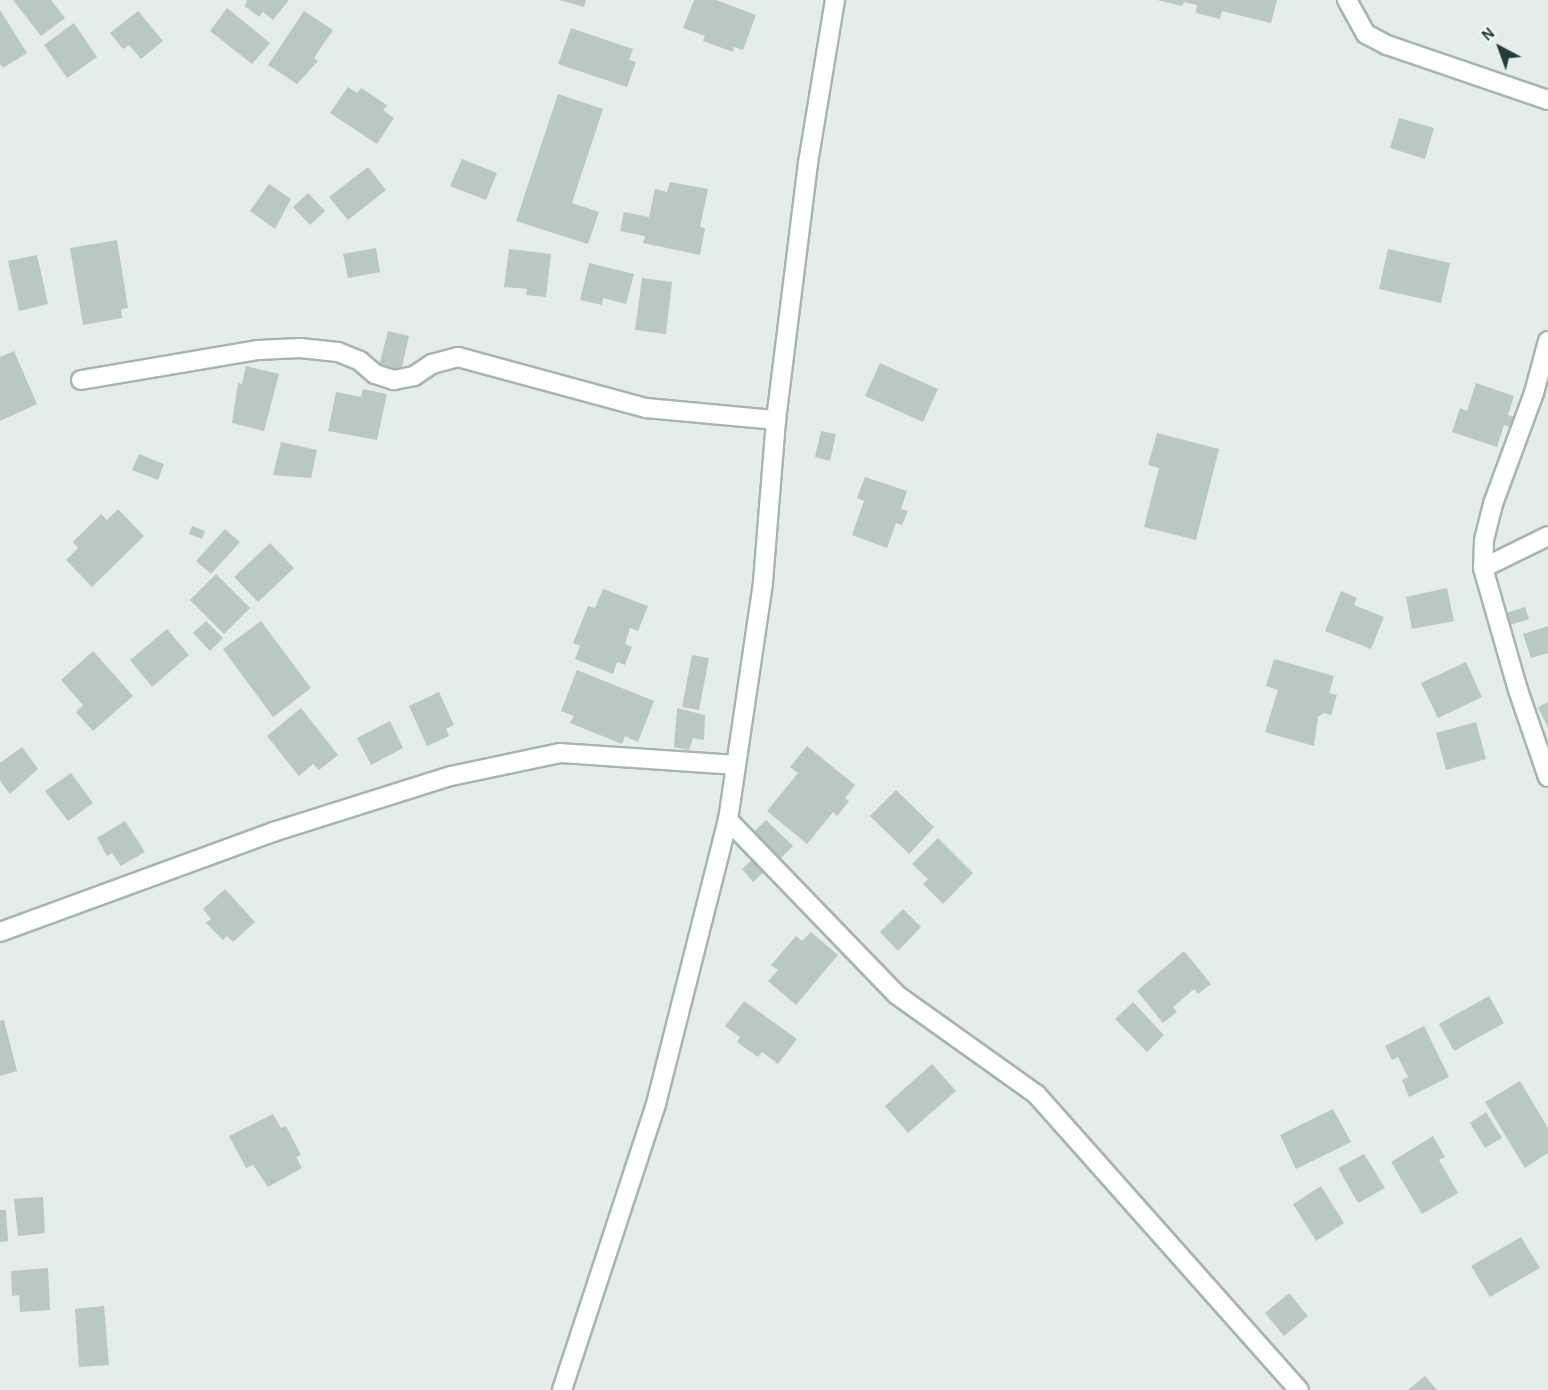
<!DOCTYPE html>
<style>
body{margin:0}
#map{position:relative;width:1548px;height:1390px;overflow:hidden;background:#e4edea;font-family:"Alegreya Sans",sans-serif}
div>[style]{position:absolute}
.building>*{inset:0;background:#b9c8c3}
.roads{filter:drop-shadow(2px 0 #a6b5b2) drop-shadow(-2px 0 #a6b5b2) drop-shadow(0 2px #a6b5b2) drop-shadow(0 -2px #a6b5b2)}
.street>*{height:18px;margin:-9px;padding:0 9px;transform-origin:9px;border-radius:9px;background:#fff}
.secondary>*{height:18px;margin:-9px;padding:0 9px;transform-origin:9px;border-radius:9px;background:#fff}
span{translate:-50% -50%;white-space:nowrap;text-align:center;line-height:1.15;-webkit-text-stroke:5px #f4f9f7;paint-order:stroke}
.north{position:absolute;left:1470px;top:18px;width:60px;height:60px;-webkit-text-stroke:4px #f4f9f7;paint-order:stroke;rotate:319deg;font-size:16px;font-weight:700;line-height:24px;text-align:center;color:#233e3a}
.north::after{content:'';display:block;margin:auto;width:21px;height:27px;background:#233e3a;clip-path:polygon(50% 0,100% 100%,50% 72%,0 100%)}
</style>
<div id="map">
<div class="building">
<i style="clip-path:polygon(13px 0,51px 0,65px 18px,41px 36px)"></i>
<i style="clip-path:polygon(247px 0,289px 0,273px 20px,263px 12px,259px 17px,245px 6px)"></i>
<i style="clip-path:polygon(559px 0,586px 0,584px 7px)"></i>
<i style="clip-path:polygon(694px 0,716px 0,756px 15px,743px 50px,734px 47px,733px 52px,703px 41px,705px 36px,683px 28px)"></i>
<i style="clip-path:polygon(1157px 0,1277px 0,1271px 23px,1222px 11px,1220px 19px,1196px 13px,1197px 5px,1184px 2px,1182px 6px)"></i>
<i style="clip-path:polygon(227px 8px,270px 43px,252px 64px,210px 31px)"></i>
<i style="clip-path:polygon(0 10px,27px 53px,3px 68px,0 64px)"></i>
<i style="clip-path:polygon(138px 11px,163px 41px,141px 59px,129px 45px,123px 49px,110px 33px)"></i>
<i style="clip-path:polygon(304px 11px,333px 30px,314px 58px,318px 61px,297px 84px,268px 65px)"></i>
<i style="clip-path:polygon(74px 23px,97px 57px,67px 78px,44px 45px)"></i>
<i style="clip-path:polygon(571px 28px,633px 49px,629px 60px,636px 62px,627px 87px,558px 64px)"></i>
<i style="clip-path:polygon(348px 87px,357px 93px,361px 88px,387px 105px,383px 110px,394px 118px,377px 144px,330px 113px)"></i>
<i style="clip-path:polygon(558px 94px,603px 109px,572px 203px,599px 212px,588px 244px,516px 221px)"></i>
<i style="clip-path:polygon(1399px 118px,1434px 128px,1425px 159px,1390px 148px)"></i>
<i style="clip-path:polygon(462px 159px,497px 173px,486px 200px,450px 186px)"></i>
<i style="clip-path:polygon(368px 167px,386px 190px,348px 220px,329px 197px)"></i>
<i style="clip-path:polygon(670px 182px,708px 189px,700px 227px,705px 228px,700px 255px,643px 243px,645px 236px,620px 231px,624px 212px,649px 217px,655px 189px,667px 192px)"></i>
<i style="clip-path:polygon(269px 184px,291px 199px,275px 229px,250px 211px)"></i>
<i style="clip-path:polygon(308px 193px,325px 211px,310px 225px,293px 207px)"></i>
<i style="clip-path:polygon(117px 240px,128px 308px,121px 309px,122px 318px,83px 325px,70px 248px)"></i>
<i style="clip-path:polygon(376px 248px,380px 272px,348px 278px,343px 254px)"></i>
<i style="clip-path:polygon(509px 249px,551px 254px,546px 297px,526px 295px,527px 289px,504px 287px)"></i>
<i style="clip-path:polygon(1388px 249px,1450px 263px,1441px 303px,1379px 289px)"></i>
<i style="clip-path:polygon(37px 255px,48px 304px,19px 311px,8px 261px)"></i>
<i style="clip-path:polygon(589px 263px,634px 274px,626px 304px,603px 298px,602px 305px,580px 300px)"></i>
<i style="clip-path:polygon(642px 278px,672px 282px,666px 334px,635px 330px)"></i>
<i style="clip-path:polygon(388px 331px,409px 336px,401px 371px,379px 366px)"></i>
<i style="clip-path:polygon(14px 351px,37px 404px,0 421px,0 357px)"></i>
<i style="clip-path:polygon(880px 363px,938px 389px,923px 422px,865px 396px)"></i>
<i style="clip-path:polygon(246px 366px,279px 374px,264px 431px,232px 423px,238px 383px,242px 384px)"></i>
<i style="clip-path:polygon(1476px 383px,1514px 396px,1508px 415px,1515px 417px,1512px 428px,1504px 425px,1497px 447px,1452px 432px,1460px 408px,1467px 411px)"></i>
<i style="clip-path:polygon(363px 389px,387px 394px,377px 440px,328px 431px,336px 392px,361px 397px)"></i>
<i style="clip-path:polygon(821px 431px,836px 434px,830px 461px,815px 457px)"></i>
<i style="clip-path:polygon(1157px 433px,1219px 449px,1196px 540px,1144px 527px,1159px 468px,1148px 465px)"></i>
<i style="clip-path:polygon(281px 442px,317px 450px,311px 478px,273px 475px)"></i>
<i style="clip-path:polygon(139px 454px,164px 464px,158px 480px,132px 470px)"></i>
<i style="clip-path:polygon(865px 477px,907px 491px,901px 509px,908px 511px,902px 525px,896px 523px,887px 548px,852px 535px,864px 501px,857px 498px)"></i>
<i style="clip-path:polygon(118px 509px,144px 536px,92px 587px,66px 560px,78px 548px,73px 542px,101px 514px,107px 520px)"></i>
<i style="clip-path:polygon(192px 526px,205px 531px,202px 539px,189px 534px)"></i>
<i style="clip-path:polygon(225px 529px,240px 542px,211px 574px,196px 561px)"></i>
<i style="clip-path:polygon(270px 543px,294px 568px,258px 602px,234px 577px)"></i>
<i style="clip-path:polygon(216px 574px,250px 608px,224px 634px,190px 600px)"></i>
<i style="clip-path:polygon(1447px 588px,1454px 621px,1412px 629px,1406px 597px)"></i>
<i style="clip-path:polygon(603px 589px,648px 606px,638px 631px,630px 628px,625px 644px,632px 647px,625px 665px,617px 662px,613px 674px,575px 659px,580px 646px,573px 643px,588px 606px,595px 608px)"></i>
<i style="clip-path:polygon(1341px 591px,1357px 598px,1354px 605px,1384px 617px,1371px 649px,1325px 631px)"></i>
<i style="clip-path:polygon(1525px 607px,1529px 619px,1510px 625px,1506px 613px)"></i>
<i style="clip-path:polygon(206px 621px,223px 638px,210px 651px,193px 633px)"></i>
<i style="clip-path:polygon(261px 621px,311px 688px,273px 717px,223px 649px)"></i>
<i style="clip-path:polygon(1548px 626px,1548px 653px,1531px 658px,1523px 634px)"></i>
<i style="clip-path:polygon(167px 629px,189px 655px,152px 687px,130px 660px)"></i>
<i style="clip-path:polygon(93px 651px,133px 696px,93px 731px,76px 712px,83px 705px,61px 680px)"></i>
<i style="clip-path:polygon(692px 655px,709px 658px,699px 710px,682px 707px)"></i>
<i style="clip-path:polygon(1274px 659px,1334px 676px,1329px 693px,1337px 695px,1331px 715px,1324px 713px,1318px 717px,1314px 746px,1265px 732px,1278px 690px,1266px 686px)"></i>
<i style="clip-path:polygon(1466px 662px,1482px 697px,1438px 718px,1421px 683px)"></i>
<i style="clip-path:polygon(577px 670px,654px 701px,638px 742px,625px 736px,622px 744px,570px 723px,574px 716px,561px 711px)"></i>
<i style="clip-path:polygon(439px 692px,454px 725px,446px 729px,449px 736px,427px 746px,409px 706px)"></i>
<i style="clip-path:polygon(1548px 702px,1548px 728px,1538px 707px)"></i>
<i style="clip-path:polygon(301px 708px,338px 755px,319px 770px,313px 764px,299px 776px,267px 736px)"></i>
<i style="clip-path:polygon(677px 708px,705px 715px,704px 740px,693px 738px,689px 750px,674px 747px)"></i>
<i style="clip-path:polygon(390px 721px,403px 748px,371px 765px,357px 738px)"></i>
<i style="clip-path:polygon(1476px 722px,1486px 759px,1446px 770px,1436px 733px)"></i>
<i style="clip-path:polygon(807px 746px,855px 785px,845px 798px,849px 801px,837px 816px,833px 812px,807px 844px,767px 811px,798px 773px,790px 767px)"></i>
<i style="clip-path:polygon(22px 747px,38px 769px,10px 794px,0 781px,0 763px)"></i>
<i style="clip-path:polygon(71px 773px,93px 803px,68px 821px,45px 791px)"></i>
<i style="clip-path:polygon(896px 790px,934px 827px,909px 854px,870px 816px)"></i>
<i style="clip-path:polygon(766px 820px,793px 846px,781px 858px,754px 832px)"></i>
<i style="clip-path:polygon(125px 821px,145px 852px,121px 866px,112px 853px,107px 856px,97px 838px)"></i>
<i style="clip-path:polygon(938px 838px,973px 873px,943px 904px,923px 884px,928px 879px,912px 864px)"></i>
<i style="clip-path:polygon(754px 858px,766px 870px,753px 882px,742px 869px)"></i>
<i style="clip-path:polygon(225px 889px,255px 922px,233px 942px,227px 936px,223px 940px,206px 923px,211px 919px,203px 909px)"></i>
<i style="clip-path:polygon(903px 909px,921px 927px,898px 951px,880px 932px)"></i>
<i style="clip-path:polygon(811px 932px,838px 955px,796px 1005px,768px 981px,778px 970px,771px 965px,796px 936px,802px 941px)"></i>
<i style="clip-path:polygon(1184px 951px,1211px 984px,1198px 994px,1194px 989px,1173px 1007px,1177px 1012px,1163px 1023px,1137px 991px)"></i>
<i style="clip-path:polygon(1489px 996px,1504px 1023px,1454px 1051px,1439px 1024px)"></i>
<i style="clip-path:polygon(744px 1001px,797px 1039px,778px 1064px,762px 1052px,758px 1057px,737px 1042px,740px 1037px,725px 1026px)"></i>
<i style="clip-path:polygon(1133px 1002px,1164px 1035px,1147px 1052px,1115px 1019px)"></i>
<i style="clip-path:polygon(4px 1020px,17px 1071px,0 1076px,0 1021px)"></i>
<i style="clip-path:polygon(1424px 1026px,1449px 1077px,1409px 1097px,1402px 1080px,1408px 1077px,1398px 1057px,1392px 1060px,1385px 1046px)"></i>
<i style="clip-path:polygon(932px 1064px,956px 1091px,908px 1133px,885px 1106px)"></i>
<i style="clip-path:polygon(1520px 1081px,1548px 1128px,1548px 1153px,1525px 1168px,1485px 1102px)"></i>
<i style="clip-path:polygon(1333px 1109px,1351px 1142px,1296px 1169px,1280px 1135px)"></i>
<i style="clip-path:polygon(1486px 1112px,1502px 1138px,1485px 1148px,1470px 1123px)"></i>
<i style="clip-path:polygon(273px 1114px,281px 1128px,286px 1126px,301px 1155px,296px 1157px,302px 1168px,268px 1187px,253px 1165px,246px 1168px,229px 1136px)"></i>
<i style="clip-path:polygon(1433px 1136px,1445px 1157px,1439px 1160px,1458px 1193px,1422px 1214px,1391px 1162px)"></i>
<i style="clip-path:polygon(1364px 1154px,1385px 1188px,1358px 1203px,1338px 1168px)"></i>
<i style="clip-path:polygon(1321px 1186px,1344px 1223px,1316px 1241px,1293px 1204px)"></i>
<i style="clip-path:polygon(43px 1197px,45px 1233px,18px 1236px,14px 1199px)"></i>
<i style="clip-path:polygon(0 1210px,6px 1210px,8px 1241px,0 1242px)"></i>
<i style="clip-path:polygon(1521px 1237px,1540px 1268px,1490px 1297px,1471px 1266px)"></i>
<i style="clip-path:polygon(48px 1268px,50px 1310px,20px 1312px,19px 1295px,12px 1296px,11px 1271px)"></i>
<i style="clip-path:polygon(1289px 1293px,1308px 1316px,1284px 1336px,1265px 1313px)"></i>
<i style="clip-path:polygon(104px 1306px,109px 1365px,79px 1367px,75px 1309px)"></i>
<i style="clip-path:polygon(1425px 1376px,1437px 1390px,1408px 1390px)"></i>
</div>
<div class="roads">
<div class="street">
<i style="left:1347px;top:0;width:39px;rotate:61deg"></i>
<i style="left:1366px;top:34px;width:24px;rotate:28deg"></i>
<i style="left:1387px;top:45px;width:170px;rotate:18.9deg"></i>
<i style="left:1548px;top:341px;width:54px;rotate:105.1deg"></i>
<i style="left:1534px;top:393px;width:118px;rotate:110.3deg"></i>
<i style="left:1493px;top:504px;width:38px;rotate:104deg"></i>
<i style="left:1484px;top:541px;width:27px;rotate:92deg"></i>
<i style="left:1483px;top:568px;width:127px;rotate:74deg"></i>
<i style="left:1518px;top:690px;width:92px;rotate:71deg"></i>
<i style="left:81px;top:380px;width:180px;rotate:-9.6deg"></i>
<i style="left:258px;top:350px;width:42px;rotate:-2.7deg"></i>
<i style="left:300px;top:348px;width:38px;rotate:6deg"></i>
<i style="left:338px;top:352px;width:24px;rotate:22deg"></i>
<i style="left:360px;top:361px;width:20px;rotate:41deg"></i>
<i style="left:375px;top:374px;width:20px;rotate:18deg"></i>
<i style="left:394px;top:380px;width:20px;rotate:-11deg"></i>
<i style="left:414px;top:376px;width:22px;rotate:-34deg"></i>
<i style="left:432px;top:364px;width:27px;rotate:-15deg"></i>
<i style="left:458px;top:357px;width:195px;rotate:15.2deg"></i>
<i style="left:646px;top:408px;width:131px;rotate:5.3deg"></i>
<i style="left:1483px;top:568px;width:72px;rotate:-26.2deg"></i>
<i style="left:728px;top:820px;width:243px;rotate:46deg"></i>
<i style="left:897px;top:995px;width:171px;rotate:35.5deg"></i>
<i style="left:1036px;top:1094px;width:396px;rotate:48.4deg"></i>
<i style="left:0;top:932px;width:291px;rotate:-20.1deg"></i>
<i style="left:273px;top:832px;width:187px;rotate:-17.5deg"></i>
<i style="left:451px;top:776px;width:111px;rotate:-11.9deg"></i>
<i style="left:560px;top:753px;width:175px;rotate:3.9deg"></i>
</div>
<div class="secondary">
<i style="left:562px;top:1390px;width:301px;rotate:-71.8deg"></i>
<i style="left:656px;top:1104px;width:293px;rotate:-75.8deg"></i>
<i style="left:728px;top:820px;width:241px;rotate:-81.6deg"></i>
<i style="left:763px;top:582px;width:163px;rotate:-85.4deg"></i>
<i style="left:776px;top:420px;width:259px;rotate:-82.9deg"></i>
<i style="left:808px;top:163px;width:165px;rotate:-80.6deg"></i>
</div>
</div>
<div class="north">N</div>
</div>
